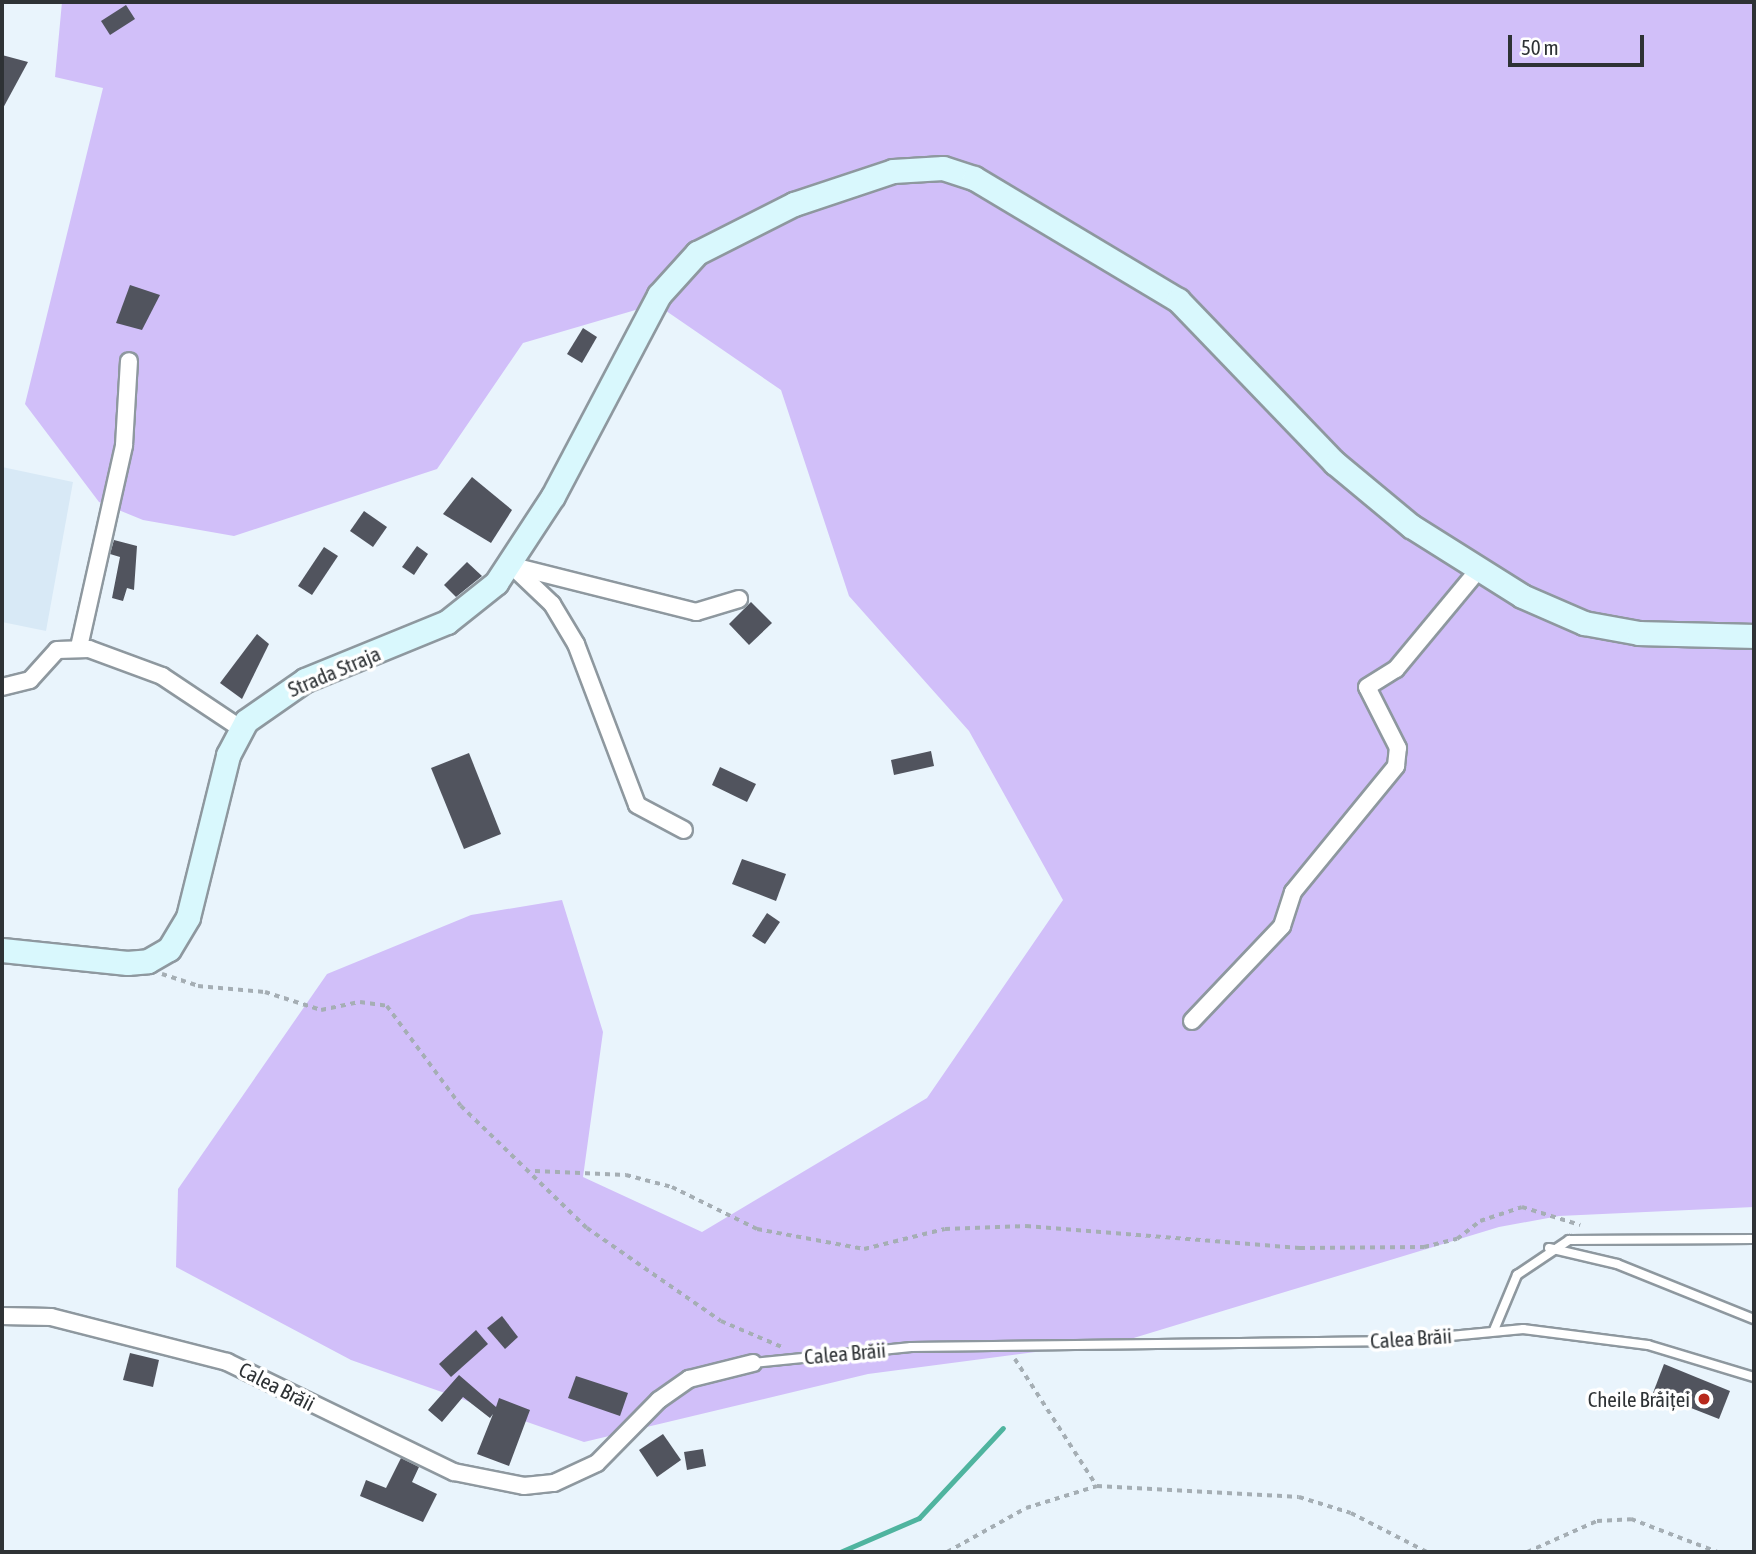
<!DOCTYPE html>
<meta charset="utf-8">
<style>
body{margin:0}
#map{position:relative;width:1756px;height:1554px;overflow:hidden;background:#e9f4fc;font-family:"Asap Condensed",sans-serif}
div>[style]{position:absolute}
.built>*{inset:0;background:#d8e9f6}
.green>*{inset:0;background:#d1bff9}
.stream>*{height:5px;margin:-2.5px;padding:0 2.5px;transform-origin:2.5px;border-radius:2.5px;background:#4fb49f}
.building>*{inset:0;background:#51545e}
.path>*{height:3.5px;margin-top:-1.75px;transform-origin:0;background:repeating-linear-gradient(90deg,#a5aeb4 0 5px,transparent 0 10px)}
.roads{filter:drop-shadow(2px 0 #8e989f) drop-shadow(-2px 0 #8e989f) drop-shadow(0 2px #8e989f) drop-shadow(0 -2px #8e989f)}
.service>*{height:8px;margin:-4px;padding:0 4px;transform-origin:4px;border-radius:4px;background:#fff}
.minor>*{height:16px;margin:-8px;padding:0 8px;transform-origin:8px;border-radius:8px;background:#fff}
.secondary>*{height:23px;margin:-11.5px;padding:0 11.5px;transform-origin:11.5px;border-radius:11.5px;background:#d9f8fd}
.dots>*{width:19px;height:19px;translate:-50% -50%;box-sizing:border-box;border:4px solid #fff;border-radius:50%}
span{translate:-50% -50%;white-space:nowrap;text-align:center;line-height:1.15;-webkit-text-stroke:7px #fff;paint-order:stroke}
.street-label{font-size:21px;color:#2e3235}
.poi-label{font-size:21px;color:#2e3235}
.right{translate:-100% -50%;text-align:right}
.frame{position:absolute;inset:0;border:4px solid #2e3235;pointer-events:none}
.scale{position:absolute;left:1508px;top:35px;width:136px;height:32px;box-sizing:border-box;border:4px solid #2e3235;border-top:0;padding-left:9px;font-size:21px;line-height:24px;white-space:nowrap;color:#2e3235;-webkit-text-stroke:5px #fff;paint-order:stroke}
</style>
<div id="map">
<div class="built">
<i style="clip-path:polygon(2px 467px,73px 482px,46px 631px,2px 622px)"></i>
</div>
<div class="green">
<i style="clip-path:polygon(62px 2px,1754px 2px,1754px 1207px,1559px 1216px,1499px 1227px,1127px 1340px,868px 1374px,584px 1442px,351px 1360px,176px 1267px,178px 1189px,327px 974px,471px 915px,562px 900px,603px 1032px,583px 1177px,702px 1232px,927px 1098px,1063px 900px,969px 731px,849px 596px,781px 390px,656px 304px,523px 343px,437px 469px,234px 536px,143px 520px,99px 502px,25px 404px,103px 88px,55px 77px)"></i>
</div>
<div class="stream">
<i style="left:840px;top:1552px;width:86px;rotate:-23.3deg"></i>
<i style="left:919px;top:1518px;width:123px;rotate:-47deg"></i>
</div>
<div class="building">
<i style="clip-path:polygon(126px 5px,135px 19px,110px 35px,101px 21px)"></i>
<i style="clip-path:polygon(2px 55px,28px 62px,2px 110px)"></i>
<i style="clip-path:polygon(130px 285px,160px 295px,142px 330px,116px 323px)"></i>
<i style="clip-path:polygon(583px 328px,597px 337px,582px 363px,567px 354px)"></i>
<i style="clip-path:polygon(472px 477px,512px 510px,491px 543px,443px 514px)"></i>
<i style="clip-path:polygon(364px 511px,387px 527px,373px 547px,350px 531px)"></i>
<i style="clip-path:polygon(114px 540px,137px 546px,134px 590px,127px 588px,123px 601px,112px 598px,120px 557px,110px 554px)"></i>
<i style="clip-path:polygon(417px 546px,428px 554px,414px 575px,402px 567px)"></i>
<i style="clip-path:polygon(324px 547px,338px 556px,312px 595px,298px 586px)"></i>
<i style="clip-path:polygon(467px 562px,482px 576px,456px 597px,444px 585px)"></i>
<i style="clip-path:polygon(751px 602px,772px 623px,749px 645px,729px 624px)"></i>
<i style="clip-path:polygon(257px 634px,269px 644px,242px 699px,220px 683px)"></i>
<i style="clip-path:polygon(931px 751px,934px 766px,894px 775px,891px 760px)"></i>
<i style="clip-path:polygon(469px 753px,501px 834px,464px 849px,431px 768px)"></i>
<i style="clip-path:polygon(720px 767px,756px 784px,747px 802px,712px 785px)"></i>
<i style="clip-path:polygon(742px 859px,786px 874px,776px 901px,732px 884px)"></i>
<i style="clip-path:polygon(767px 913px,780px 922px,765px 944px,752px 936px)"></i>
<i style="clip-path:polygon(502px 1316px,518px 1337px,505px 1349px,487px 1328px)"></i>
<i style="clip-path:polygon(476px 1330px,488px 1344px,451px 1377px,439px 1364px)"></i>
<i style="clip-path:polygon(130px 1353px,159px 1360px,153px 1387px,123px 1380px)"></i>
<i style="clip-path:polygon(1664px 1364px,1730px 1391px,1719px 1419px,1653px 1393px)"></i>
<i style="clip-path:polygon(459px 1375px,496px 1407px,499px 1398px,530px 1410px,509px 1466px,477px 1454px,493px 1414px,490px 1418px,463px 1397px,442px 1422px,428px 1410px)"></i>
<i style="clip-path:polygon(576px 1376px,628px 1393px,620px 1416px,568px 1398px)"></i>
<i style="clip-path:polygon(663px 1434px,681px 1460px,657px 1477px,639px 1450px)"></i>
<i style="clip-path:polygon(703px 1449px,706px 1466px,687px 1470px,684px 1452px)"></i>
<i style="clip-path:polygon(401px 1458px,419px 1467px,412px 1482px,437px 1494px,423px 1522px,360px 1496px,366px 1480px,386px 1488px)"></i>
</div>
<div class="path">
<i style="left:162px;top:974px;width:38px;rotate:18deg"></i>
<i style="left:198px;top:986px;width:67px;rotate:5.1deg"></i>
<i style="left:265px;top:992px;width:59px;rotate:17.8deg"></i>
<i style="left:321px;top:1010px;width:40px;rotate:-12deg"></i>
<i style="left:360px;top:1002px;width:27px;rotate:8deg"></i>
<i style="left:387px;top:1006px;width:124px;rotate:53.5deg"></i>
<i style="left:461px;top:1106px;width:175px;rotate:44.1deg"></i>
<i style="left:587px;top:1228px;width:163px;rotate:34.8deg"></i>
<i style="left:721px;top:1321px;width:66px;rotate:23.1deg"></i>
<i style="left:535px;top:1171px;width:91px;rotate:2.5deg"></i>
<i style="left:626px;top:1175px;width:48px;rotate:14.6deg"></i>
<i style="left:672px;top:1187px;width:95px;rotate:26.3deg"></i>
<i style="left:757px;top:1229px;width:109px;rotate:10.6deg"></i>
<i style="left:864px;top:1249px;width:83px;rotate:-13.9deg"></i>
<i style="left:945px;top:1229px;width:81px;rotate:-2.1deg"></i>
<i style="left:1026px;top:1226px;width:275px;rotate:4.6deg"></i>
<i style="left:1300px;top:1248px;width:124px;rotate:-0.5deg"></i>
<i style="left:1424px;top:1247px;width:34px;rotate:-14deg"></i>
<i style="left:1457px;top:1239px;width:29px;rotate:-38deg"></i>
<i style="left:1480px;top:1221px;width:44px;rotate:-18.4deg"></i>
<i style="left:1522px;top:1207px;width:61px;rotate:17.2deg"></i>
<i style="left:1015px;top:1359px;width:151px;rotate:57.2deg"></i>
<i style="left:947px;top:1552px;width:90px;rotate:-29.1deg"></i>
<i style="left:1026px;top:1508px;width:74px;rotate:-17.2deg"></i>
<i style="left:1097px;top:1486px;width:202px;rotate:3.1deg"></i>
<i style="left:1299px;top:1497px;width:54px;rotate:17.1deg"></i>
<i style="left:1351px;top:1513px;width:85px;rotate:27.2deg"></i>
<i style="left:1527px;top:1552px;width:77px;rotate:-23.9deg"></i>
<i style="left:1597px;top:1521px;width:34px;rotate:-3deg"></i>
<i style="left:1631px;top:1519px;width:93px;rotate:20.8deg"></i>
</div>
<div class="roads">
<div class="service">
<i style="left:1549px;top:1248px;width:70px;rotate:13.2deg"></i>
<i style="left:1617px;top:1264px;width:148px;rotate:21.9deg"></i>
<i style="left:1494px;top:1330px;width:60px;rotate:-67.3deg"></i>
<i style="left:1517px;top:1275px;width:63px;rotate:-33.9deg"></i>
<i style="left:1569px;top:1240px;width:185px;rotate:-0.3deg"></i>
<i style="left:753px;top:1363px;width:159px;rotate:-5.8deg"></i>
<i style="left:911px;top:1347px;width:487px;rotate:-0.7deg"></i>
<i style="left:1398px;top:1341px;width:126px;rotate:-5.5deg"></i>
<i style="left:1523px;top:1329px;width:126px;rotate:7.3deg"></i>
<i style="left:1648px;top:1345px;width:111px;rotate:16.8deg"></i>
</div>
<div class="minor">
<i style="left:511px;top:565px;width:57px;rotate:43.6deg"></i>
<i style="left:552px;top:604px;width:47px;rotate:59deg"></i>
<i style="left:576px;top:644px;width:172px;rotate:69.2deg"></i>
<i style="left:637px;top:805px;width:53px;rotate:28deg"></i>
<i style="left:513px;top:566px;width:189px;rotate:14.1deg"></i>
<i style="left:696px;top:612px;width:45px;rotate:-16.8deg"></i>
<i style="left:79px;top:647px;width:207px;rotate:-77.4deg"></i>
<i style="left:124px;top:445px;width:84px;rotate:-86.6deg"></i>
<i style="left:2px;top:687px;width:29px;rotate:-14deg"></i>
<i style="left:30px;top:680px;width:40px;rotate:-48deg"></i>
<i style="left:57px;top:650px;width:32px;rotate:-2deg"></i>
<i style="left:89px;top:649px;width:78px;rotate:20.3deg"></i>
<i style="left:162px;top:676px;width:94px;rotate:33.7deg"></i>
<i style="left:1192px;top:1021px;width:131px;rotate:-46.5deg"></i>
<i style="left:1282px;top:926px;width:36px;rotate:-72deg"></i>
<i style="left:1293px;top:892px;width:163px;rotate:-50.7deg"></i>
<i style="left:1396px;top:766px;width:18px;rotate:-84deg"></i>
<i style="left:1398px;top:748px;width:68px;rotate:-116.9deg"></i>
<i style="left:1367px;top:687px;width:34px;rotate:-32deg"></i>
<i style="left:1396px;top:669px;width:130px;rotate:-50.3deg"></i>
<i style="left:2px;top:1316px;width:49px;rotate:1.2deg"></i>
<i style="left:51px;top:1317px;width:182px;rotate:14.3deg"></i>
<i style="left:227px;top:1362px;width:252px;rotate:25.9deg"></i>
<i style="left:454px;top:1472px;width:71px;rotate:11.3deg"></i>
<i style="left:524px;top:1486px;width:30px;rotate:-6deg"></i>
<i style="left:554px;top:1483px;width:47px;rotate:-24.9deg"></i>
<i style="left:597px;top:1463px;width:88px;rotate:-45.5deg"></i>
<i style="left:659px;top:1400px;width:37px;rotate:-35deg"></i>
<i style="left:689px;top:1379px;width:66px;rotate:-14deg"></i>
</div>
<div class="secondary">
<i style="left:2px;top:950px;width:126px;rotate:5.9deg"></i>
<i style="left:127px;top:963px;width:21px;rotate:-5deg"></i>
<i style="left:148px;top:961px;width:24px;rotate:-30deg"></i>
<i style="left:169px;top:949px;width:37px;rotate:-59deg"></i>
<i style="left:188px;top:917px;width:167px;rotate:-76.1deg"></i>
<i style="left:228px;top:755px;width:38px;rotate:-62deg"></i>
<i style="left:246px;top:721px;width:72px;rotate:-34.8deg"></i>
<i style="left:305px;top:680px;width:153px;rotate:-22.2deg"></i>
<i style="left:447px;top:622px;width:63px;rotate:-38.5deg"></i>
<i style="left:496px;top:583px;width:104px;rotate:-56.8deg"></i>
<i style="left:553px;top:496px;width:227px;rotate:-62.2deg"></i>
<i style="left:659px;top:295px;width:57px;rotate:-47.9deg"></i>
<i style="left:697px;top:253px;width:109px;rotate:-26.8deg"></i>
<i style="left:794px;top:204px;width:104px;rotate:-18.4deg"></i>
<i style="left:893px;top:171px;width:50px;rotate:-3.4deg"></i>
<i style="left:943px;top:168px;width:33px;rotate:18deg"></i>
<i style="left:974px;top:178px;width:238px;rotate:30.9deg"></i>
<i style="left:1178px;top:300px;width:226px;rotate:46.1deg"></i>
<i style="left:1335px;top:463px;width:99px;rotate:39.7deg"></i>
<i style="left:1411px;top:526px;width:131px;rotate:32.2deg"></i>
<i style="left:1522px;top:596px;width:68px;rotate:23.5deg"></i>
<i style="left:1584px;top:623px;width:56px;rotate:10.3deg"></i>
<i style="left:1639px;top:633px;width:115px;rotate:1.5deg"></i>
</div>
</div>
<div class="dots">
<i style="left:1704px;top:1399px;background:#b7291c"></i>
</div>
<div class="street-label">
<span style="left:334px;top:671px;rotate:-23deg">Strada Straja</span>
<span style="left:1411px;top:1338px;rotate:-4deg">Calea Brăii</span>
<span style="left:845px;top:1353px;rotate:-5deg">Calea Brăii</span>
<span style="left:277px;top:1386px;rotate:27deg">Calea Brăii</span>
</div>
<div class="poi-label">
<span class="right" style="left:1690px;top:1399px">Cheile Brăiței</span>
</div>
<div class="frame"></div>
<div class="scale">50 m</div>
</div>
